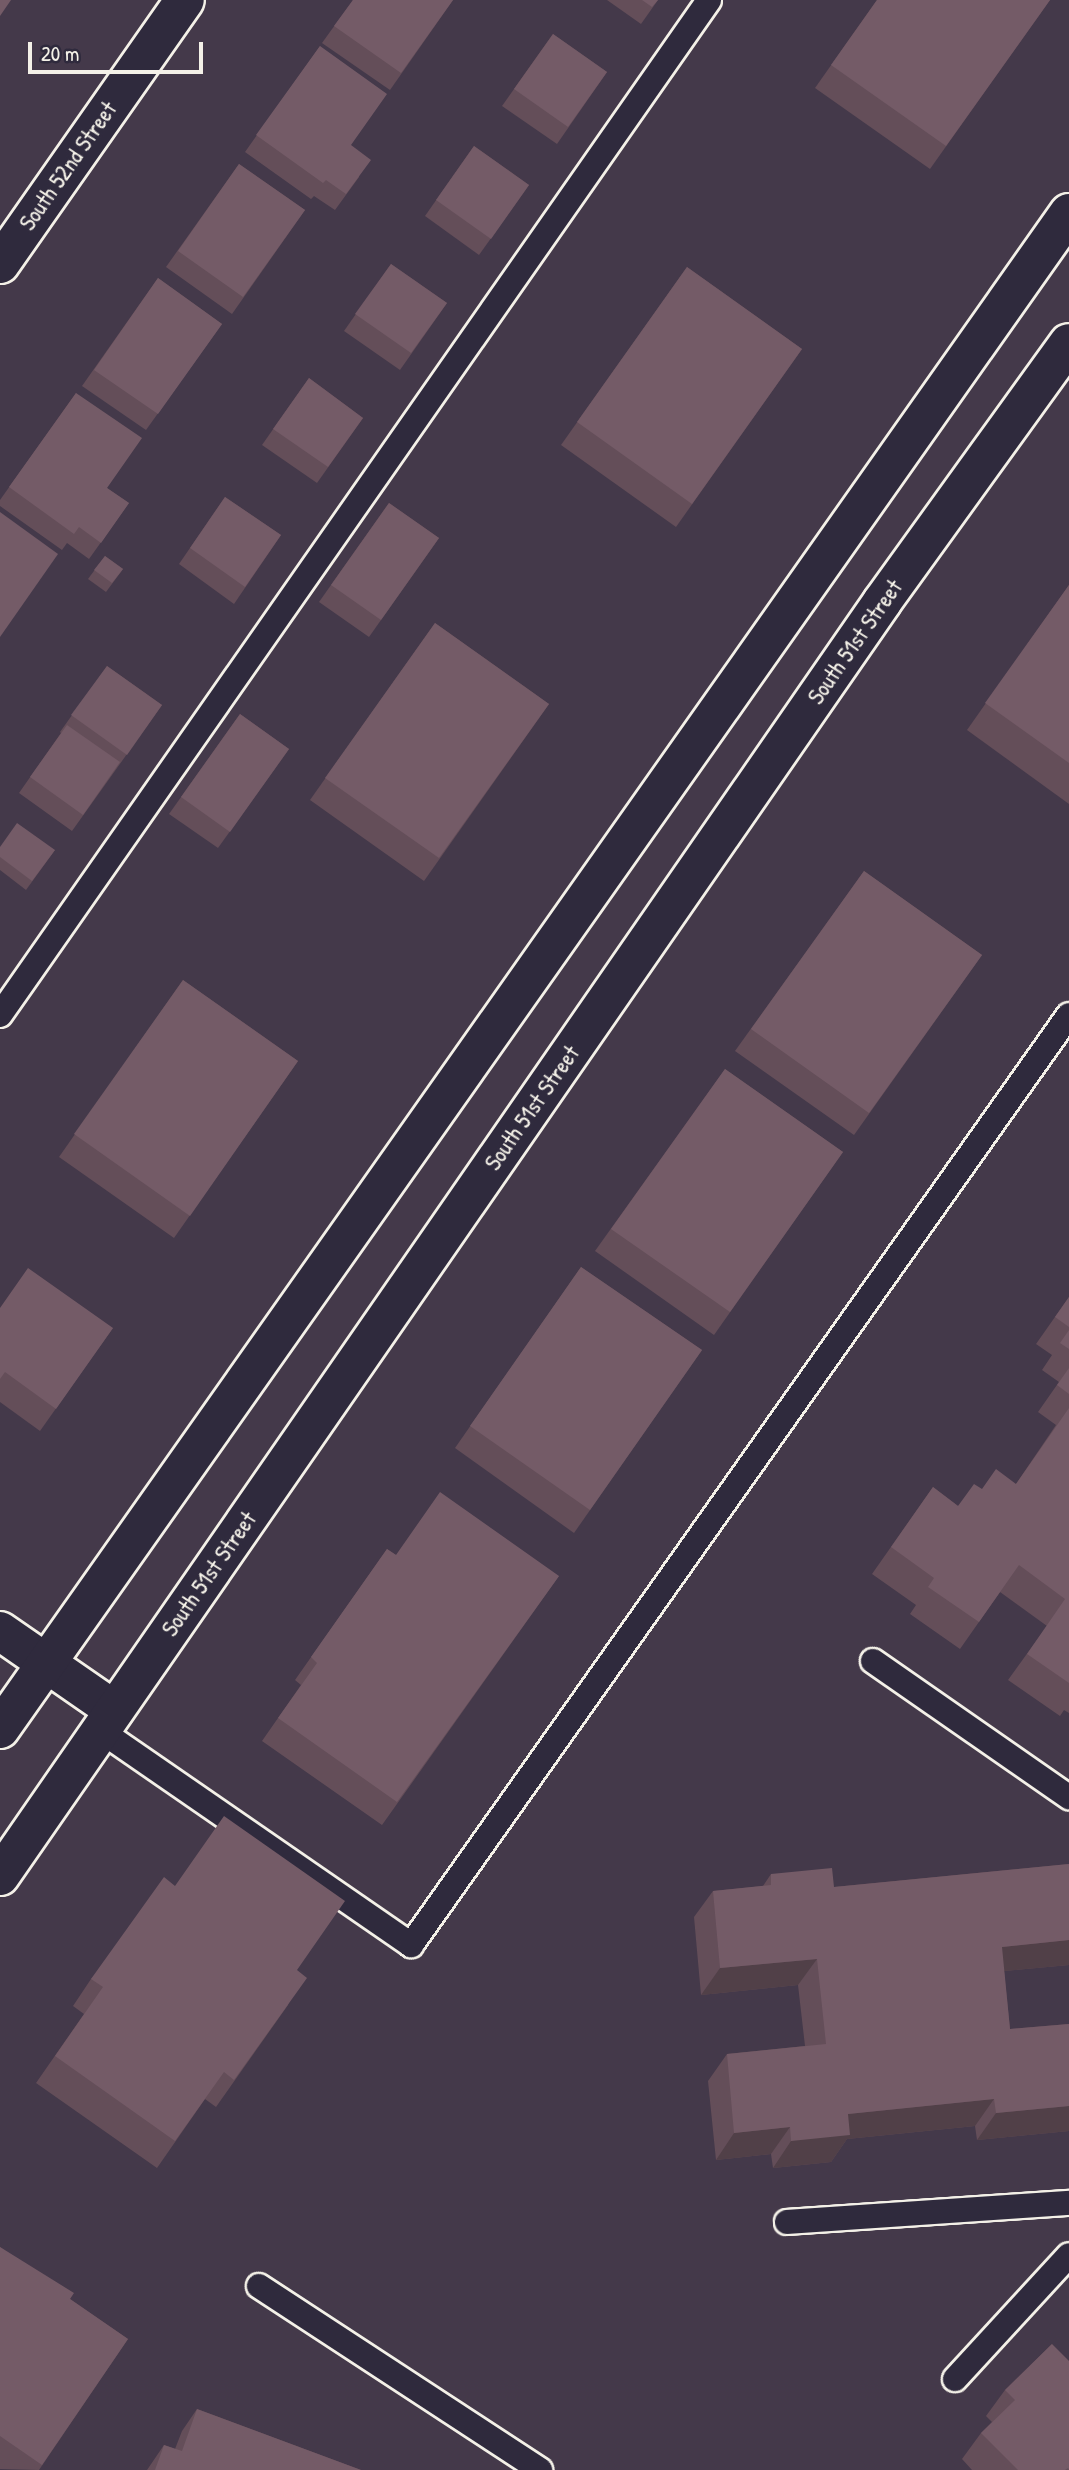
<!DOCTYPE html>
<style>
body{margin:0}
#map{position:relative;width:1069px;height:2470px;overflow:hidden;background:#44394a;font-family:"Patrick Hand",sans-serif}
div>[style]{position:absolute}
.roads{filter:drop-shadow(2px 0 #f4f1e8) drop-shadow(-2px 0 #f4f1e8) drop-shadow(0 2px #f4f1e8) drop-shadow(0 -2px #f4f1e8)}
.service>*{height:24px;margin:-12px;padding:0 12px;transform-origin:12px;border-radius:12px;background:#2f2a3d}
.minor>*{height:38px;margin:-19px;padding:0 19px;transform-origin:19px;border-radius:19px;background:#2f2a3d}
.tertiary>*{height:38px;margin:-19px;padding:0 19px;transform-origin:19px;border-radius:19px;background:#2f2a3d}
.wall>*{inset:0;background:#644e59}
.shaded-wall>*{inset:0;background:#514048}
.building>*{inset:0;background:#745b67}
span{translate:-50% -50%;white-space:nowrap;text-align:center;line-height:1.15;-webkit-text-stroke:7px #2f2a3d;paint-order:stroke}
.street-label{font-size:23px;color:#f4f1e8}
.scale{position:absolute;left:28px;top:42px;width:175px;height:32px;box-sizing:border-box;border:4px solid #f4f1e8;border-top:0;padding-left:9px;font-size:21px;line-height:24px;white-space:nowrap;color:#f4f1e8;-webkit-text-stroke:5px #2f2a3d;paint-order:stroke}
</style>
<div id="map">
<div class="roads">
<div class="service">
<i style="left:0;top:1015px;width:1238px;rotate:-55.06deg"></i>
<i style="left:873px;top:1661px;width:239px;rotate:34.8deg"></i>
<i style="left:101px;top:1731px;width:377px;rotate:34.6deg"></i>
<i style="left:411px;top:1945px;width:1139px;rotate:-54.72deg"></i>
<i style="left:787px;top:2222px;width:283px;rotate:-3.9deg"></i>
<i style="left:259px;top:2286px;width:336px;rotate:33.2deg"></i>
<i style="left:955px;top:2379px;width:168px;rotate:-47.4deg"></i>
</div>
<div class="minor">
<i style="left:0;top:264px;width:322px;rotate:-55deg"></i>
<i style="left:0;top:1631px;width:139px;rotate:34.7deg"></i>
</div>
<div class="tertiary">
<i style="left:0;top:1729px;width:1855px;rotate:-54.81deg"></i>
<i style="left:0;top:1876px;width:1550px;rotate:-55.3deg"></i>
<i style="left:882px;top:602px;width:319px;rotate:-54.2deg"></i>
</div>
</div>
<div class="wall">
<i style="clip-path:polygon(353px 0,453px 0,390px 90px,322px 43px)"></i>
<i style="clip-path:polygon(607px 0,658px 0,641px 24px)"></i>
<i style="clip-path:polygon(877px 0,1050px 0,930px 169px,815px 88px)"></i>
<i style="clip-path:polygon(553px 34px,607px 72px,557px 144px,502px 106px)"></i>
<i style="clip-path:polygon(320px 46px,351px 145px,359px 177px,335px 210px,314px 196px,311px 199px,245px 152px)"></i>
<i style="clip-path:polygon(474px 146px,529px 185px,479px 255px,425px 216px)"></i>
<i style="clip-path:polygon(239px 164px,305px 210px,232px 314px,166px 267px)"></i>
<i style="clip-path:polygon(391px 264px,447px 303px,400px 370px,344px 331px)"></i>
<i style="clip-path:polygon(687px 267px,802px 349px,676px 527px,561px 445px)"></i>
<i style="clip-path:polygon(158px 278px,222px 324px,146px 430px,82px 386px)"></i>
<i style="clip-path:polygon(309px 378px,363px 418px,317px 483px,262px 445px)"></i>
<i style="clip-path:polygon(76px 393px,107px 488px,129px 503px,89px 559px,67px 543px,62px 550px,0 506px,0 500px)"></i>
<i style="clip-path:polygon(225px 497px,281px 535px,234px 604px,179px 564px)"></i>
<i style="clip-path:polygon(389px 503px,439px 538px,369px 637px,319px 602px)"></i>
<i style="clip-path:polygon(105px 556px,123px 569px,106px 592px,88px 579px)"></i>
<i style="clip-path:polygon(1069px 585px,1069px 804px,967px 730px)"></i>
<i style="clip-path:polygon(435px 623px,549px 704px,424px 881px,310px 800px)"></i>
<i style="clip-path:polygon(107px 666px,162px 705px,72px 831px,19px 793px,61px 733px,60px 732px)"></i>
<i style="clip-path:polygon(240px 714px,289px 749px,218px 848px,169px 814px)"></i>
<i style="clip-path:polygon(0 847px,55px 850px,26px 890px,0 870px)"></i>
<i style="clip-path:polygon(864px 871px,982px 955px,854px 1135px,735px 1051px)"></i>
<i style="clip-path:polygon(183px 980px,298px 1061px,174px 1238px,59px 1157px)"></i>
<i style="clip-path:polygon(725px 1069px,843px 1152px,714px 1335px,595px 1251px)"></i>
<i style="clip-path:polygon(581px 1267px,702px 1350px,574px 1533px,455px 1448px)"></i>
<i style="clip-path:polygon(1069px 1297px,1069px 1713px,1064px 1710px,1060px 1716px,1008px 1680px,1047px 1626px,1000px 1592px,960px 1649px,910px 1614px,916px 1605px,872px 1574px,933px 1487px,958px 1506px,982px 1489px,1016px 1484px,1056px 1425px,1038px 1412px,1059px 1382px,1042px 1370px,1052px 1355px,1036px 1344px)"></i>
<i style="clip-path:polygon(0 1308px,113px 1328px,40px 1431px,0 1402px)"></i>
<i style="clip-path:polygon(387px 1549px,396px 1555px,559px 1576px,382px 1825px,262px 1741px,301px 1685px,295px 1680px)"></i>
<i style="clip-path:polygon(1069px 1864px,1069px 1965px,1004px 1971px,1010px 2029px,1069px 2024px,1069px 2131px,977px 2140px,975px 2126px,847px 2139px,831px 2162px,773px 2168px,771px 2154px,716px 2160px,708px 2081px,727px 2054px,805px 2046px,798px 1985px,701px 1995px,694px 1917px,713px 1891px,763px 1886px,771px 1874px,834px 1887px)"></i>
<i style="clip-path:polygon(175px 1886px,297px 1970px,288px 2005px,216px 2107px,205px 2099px,157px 2168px,36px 2083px,84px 2014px,73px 2006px,91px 1979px)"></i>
<i style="clip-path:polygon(0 2247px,70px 2299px,128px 2339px,39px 2470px,0 2469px)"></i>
<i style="clip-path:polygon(1052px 2344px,1069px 2470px,972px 2470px,962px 2459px,981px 2433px,992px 2422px,986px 2416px,1005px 2390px)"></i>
<i style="clip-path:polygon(197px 2409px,361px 2470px,147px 2470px,164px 2445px,175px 2449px,182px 2431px)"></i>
</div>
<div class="shaded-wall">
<i style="clip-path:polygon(1069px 1940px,1069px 1965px,983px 1973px,1002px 1947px)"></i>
<i style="clip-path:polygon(817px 1959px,798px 1985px,701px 1995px,720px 1968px)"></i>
<i style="clip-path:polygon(994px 2099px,975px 2126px,847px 2139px,831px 2162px,773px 2168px,791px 2141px,848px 2114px)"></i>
<i style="clip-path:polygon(1069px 2106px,1069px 2131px,977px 2140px,996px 2113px)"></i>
<i style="clip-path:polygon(790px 2127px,771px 2154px,716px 2160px,734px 2133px)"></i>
</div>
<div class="building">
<i style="clip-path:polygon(0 0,11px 0,0 16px)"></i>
<i style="clip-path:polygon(353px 0,453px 0,401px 73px,334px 26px)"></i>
<i style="clip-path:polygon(642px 0,658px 0,652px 7px)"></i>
<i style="clip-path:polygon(877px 0,1050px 0,946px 146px,831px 65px)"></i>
<i style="clip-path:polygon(553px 34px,607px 72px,568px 127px,514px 89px)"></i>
<i style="clip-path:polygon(320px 46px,387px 94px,351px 145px,371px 160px,346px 194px,326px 180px,323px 183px,256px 135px)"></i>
<i style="clip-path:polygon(474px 146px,529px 185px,491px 239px,436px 200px)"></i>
<i style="clip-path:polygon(239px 164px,305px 210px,243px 297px,178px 251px)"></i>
<i style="clip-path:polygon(391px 264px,447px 303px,411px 353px,355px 314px)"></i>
<i style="clip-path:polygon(687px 267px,802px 349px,692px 504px,577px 422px)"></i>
<i style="clip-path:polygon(158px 278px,222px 324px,158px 414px,94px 370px)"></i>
<i style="clip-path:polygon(309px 378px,363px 418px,328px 467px,273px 429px)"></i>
<i style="clip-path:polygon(76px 393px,142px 438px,107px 488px,129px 503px,101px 543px,79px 527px,74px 534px,9px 487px)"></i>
<i style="clip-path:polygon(225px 497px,281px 535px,245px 587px,190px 548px)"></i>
<i style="clip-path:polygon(389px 503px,439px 538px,381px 620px,331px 585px)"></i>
<i style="clip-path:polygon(0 512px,58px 554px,0 637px)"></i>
<i style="clip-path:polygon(105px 556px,123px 569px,112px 583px,94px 570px)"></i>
<i style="clip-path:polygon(1069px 585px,1069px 763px,985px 703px)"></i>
<i style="clip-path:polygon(435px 623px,549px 704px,439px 858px,325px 778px)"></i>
<i style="clip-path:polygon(107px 666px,162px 705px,127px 755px,71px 715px)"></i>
<i style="clip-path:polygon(240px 714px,289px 749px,230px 832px,181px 797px)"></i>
<i style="clip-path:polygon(67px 725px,120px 762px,83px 815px,30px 777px)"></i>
<i style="clip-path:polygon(17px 823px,55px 850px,32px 881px,0 857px,0 847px)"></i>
<i style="clip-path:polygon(864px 871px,982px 955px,869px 1113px,751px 1029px)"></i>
<i style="clip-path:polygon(183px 980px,298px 1061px,190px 1216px,74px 1134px)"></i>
<i style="clip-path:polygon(725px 1069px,843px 1152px,730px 1312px,611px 1229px)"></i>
<i style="clip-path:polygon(581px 1267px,702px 1350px,590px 1510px,470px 1426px)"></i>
<i style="clip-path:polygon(28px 1268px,113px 1328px,56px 1409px,5px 1372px,0 1379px,0 1308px)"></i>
<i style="clip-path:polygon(1069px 1297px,1069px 1327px,1055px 1317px)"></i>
<i style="clip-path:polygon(1069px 1330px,1069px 1349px,1060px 1343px)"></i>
<i style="clip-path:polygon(1069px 1368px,1069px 1394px,1057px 1385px)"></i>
<i style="clip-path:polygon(1069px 1408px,1069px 1683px,1027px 1654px,1065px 1599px,1019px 1565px,979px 1622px,928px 1587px,934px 1578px,891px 1547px,933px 1487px,958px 1506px,974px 1484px,982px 1489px,996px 1469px,1016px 1484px)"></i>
<i style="clip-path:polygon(440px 1492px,559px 1576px,397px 1802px,278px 1718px,317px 1663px,311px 1657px,387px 1549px,396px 1555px)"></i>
<i style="clip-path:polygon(224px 1816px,345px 1901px,297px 1970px,307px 1978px,234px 2080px,224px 2072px,175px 2141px,55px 2056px,103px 1987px,91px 1979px,164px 1877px,175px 1886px)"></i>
<i style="clip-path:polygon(1069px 1864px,1069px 1940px,1002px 1947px,1010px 2029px,1069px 2024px,1069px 2106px,996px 2113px,994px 2099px,848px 2114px,850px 2135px,791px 2141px,790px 2127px,734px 2133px,727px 2054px,826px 2044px,817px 1959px,720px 1968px,713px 1891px,771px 1885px,771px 1874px,832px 1868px,834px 1887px)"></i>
<i style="clip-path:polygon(0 2247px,74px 2293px,70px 2299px,128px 2339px,42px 2465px,0 2436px)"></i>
<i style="clip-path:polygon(1052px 2344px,1069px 2361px,1069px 2470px,1068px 2468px,1065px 2470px,1018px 2470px,981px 2433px,1015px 2400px,1005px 2390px)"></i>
<i style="clip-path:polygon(197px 2409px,361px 2470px,155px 2470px,164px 2445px,182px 2451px)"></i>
</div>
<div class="street-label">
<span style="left:68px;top:166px;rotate:-55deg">South 52nd Street</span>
<span style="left:855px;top:642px;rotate:-55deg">South 51st Street</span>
<span style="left:532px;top:1108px;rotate:-55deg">South 51st Street</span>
<span style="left:209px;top:1574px;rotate:-55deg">South 51st Street</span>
</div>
<div class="scale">20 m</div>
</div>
